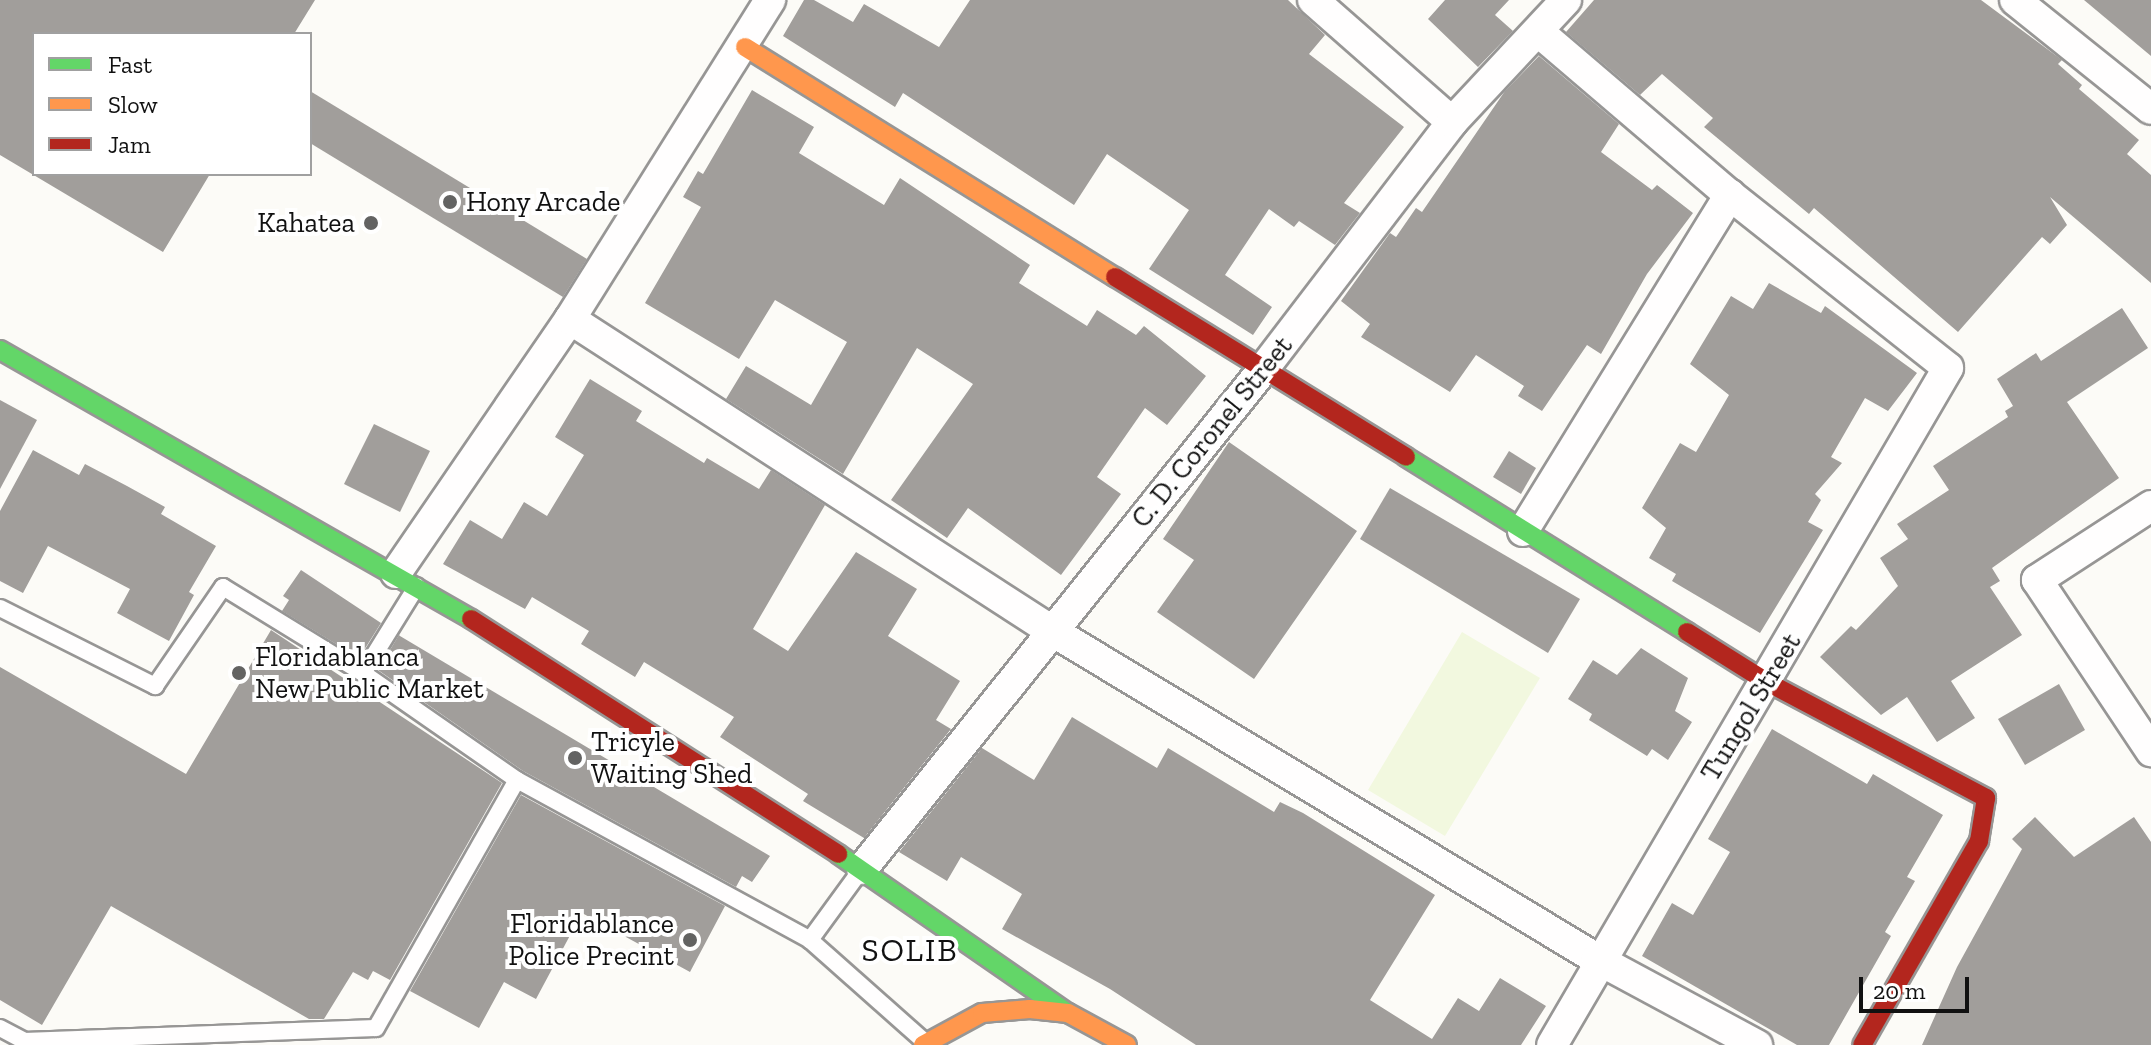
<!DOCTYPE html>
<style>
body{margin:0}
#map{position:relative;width:2151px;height:1045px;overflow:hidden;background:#fcfbf7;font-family:"Zilla Slab",serif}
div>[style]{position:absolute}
.pitch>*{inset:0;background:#f2f8df}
.building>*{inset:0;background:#a19e9b}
.roads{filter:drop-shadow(2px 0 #979695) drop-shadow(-2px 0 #979695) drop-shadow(0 2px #979695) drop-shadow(0 -2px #979695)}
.lane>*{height:16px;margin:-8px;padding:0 8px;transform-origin:8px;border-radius:8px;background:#fffefe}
.street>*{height:30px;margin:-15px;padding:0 15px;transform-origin:15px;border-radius:15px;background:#fffefe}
.fast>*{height:18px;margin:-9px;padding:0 9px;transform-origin:9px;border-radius:9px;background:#63d668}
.slow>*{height:18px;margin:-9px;padding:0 9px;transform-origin:9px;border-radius:9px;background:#ff974d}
.jam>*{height:18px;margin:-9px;padding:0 9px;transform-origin:9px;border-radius:9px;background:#b3261e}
.dots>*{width:22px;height:22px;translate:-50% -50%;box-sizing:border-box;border:4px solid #fff;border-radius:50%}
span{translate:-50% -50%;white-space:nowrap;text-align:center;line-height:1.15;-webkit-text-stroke:8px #fff;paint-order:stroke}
.poi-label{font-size:28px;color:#111}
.left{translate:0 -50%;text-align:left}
.right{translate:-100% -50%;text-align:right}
.street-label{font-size:28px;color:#111}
.quarter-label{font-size:32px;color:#111;letter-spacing:2px}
.legend{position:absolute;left:32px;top:32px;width:280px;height:144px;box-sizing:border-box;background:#fff;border:2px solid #a0a0a0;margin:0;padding:10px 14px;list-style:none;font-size:24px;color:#111}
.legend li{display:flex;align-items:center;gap:16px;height:40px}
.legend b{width:40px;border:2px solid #a0a0a0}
.scale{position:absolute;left:1859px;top:977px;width:110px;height:36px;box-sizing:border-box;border:4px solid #111;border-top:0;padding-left:10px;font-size:24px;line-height:28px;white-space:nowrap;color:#111;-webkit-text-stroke:6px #fff;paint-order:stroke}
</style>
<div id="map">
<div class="pitch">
<i style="clip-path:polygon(1462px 632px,1540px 678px,1445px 836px,1368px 790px)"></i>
</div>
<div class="building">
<i style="clip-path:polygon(0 0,315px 0,294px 34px,34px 34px,34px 174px,210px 174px,163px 252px,0 155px)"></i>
<i style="clip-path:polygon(804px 0,814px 0,853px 22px,864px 4px,939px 47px,970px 0,1288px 0,1325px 35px,1309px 54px,1404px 127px,1344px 203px,1360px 213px,1335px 245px,1299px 221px,1294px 227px,1269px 209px,1225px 275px,1272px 307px,1253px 335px,1149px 269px,1189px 210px,1107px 154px,1074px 205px,903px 93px,895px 107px,783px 36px)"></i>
<i style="clip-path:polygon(1445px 0,1509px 0,1495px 15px,1513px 31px,1478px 67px,1428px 19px)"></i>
<i style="clip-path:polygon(1594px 0,1981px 0,2062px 60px,2058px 64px,2082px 85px,2079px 89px,2139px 140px,2127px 154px,2151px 175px,2151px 283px,2050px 197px,2067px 225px,2050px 244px,2042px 237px,1958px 332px,1814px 208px,1809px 214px,1704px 127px,1713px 118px,1662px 74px,1640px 95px,1566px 32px)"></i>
<i style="clip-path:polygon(2084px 0,2151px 0,2151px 56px)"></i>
<i style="clip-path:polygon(1539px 56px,1619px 124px,1601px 152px,1652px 190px,1657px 185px,1693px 213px,1647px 274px,1601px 354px,1587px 345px,1542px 411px,1518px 396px,1524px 386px,1476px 355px,1450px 392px,1361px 337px,1370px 324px,1341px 301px,1390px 233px,1396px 237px,1416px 208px,1422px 212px,1505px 91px)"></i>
<i style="clip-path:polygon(752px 90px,814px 127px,799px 153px,884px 205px,900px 178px,1030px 265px,1019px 283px,1087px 326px,1097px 310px,1136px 335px,1144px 326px,1206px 376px,1167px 425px,1145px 408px,1097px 477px,1121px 494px,1061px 575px,968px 508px,947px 538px,891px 500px,973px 384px,917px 348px,843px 474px,726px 399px,746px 366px,811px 405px,847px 342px,775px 300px,739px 359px,645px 303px,701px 207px,683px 197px,698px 171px,703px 174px)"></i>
<i style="clip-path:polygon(310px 91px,587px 259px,563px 297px,310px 143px)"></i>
<i style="clip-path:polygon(1769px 283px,1821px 313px,1825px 306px,1917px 373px,1888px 411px,1865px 398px,1831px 457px,1842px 463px,1815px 494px,1821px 500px,1808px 522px,1823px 530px,1760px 633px,1672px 581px,1676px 574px,1649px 558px,1666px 528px,1642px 508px,1680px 443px,1696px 452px,1729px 395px,1690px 364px,1731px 296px,1753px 309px)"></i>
<i style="clip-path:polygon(2122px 308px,2148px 348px,2067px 402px,2119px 478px,1992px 568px,2000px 581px,1990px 587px,2022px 635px,1951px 681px,1975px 718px,1937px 742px,1907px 697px,1881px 715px,1820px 657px,1851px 626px,1856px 630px,1898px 586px,1880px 558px,1908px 539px,1897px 524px,1949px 490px,1933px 466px,2008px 417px,2005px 411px,2013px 406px,1997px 379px,2036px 353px,2041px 361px)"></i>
<i style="clip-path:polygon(590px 379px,642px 411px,636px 421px,704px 463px,707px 458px,759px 489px,771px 470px,825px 505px,753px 629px,788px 651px,856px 552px,917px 589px,888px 636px,960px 681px,936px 720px,951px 729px,864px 838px,803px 801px,808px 794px,720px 737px,734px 717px,644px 662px,635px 677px,581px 644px,589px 631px,532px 597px,525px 609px,443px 564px,470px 520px,502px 539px,524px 502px,547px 516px,584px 455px,555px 437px)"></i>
<i style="clip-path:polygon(0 400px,37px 420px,0 489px)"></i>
<i style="clip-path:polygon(374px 424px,430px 451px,400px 512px,344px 484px)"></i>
<i style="clip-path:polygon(1229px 442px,1357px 531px,1254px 679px,1157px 612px,1194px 560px,1163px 539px)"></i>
<i style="clip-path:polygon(33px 450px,79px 475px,85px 464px,127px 486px,165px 507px,161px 514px,216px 546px,189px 592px,194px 595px,169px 641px,117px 613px,130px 589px,48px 546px,23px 593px,0 581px,0 511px)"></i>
<i style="clip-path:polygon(1509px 451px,1536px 468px,1521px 494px,1493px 477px)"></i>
<i style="clip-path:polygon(1390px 488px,1580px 599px,1548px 653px,1360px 539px)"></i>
<i style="clip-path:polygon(301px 570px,381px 623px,359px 658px,282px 611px,289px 600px,283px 596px)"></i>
<i style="clip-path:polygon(271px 630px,502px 783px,390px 980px,373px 971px,368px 980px,353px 972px,324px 1019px,309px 1019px,111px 906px,42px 1025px,0 1000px,0 667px,186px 774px)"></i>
<i style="clip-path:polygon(399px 635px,400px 636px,770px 856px,752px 882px,742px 876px,736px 887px,523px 771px,378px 670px)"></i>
<i style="clip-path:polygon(1641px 648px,1688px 678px,1675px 711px,1692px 722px,1668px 760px,1652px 749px,1647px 756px,1589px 720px,1592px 714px,1568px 699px,1593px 660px,1617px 675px)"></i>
<i style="clip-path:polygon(2059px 684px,2085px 730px,2025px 765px,1998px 719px)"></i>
<i style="clip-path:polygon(1072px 717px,1157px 768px,1168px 748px,1274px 812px,1280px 802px,1303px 813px,1435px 895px,1370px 1000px,1432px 1039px,1458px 998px,1479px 1011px,1500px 978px,1546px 1006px,1521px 1045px,1196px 1045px,1110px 989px,1002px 929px,1022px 894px,961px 857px,947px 881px,899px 852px,982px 748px,1034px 780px)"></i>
<i style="clip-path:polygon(1772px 729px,1867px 784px,1873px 774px,1943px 815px,1907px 877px,1915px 881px,1885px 932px,1891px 936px,1829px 1045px,1797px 1045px,1642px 956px,1672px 903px,1693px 915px,1730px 852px,1708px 839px)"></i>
<i style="clip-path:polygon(521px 795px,725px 906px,690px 972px,582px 913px,536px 999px,504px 982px,479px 1028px,410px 991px)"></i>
<i style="clip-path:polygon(2035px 817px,2074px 857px,2134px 817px,2151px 842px,2151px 1045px,1922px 1045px,1957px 967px,2022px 849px,2012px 839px)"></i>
</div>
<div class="roads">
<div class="lane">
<i style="left:0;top:608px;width:174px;rotate:26.7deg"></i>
<i style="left:155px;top:686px;width:120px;rotate:-55.5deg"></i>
<i style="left:223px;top:587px;width:164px;rotate:31.6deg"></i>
<i style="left:363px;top:673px;width:188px;rotate:34.8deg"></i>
<i style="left:517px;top:780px;width:334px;rotate:28.6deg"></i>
<i style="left:363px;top:673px;width:102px;rotate:-58.2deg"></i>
<i style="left:861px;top:870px;width:87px;rotate:126.1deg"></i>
<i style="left:810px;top:940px;width:154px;rotate:41.6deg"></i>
<i style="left:0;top:1028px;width:27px;rotate:28deg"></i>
<i style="left:24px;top:1041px;width:352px;rotate:-2.1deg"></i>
<i style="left:376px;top:1028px;width:285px;rotate:-60.4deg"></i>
</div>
<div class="street">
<i style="left:1313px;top:0;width:185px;rotate:41.3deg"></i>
<i style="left:2015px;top:0;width:174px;rotate:38.7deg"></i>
<i style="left:1540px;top:33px;width:250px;rotate:40.5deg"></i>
<i style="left:1730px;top:195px;width:278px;rotate:38.4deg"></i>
<i style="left:1948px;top:368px;width:784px;rotate:120.32deg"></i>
<i style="left:570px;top:319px;width:574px;rotate:32.92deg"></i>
<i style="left:1052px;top:631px;width:636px;rotate:31.04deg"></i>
<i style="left:1597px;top:959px;width:182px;rotate:28.3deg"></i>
<i style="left:2151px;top:506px;width:136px;rotate:147deg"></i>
<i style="left:2037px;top:580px;width:206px;rotate:56.3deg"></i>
<i style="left:1523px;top:531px;width:395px;rotate:-58.4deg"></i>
<i style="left:396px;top:573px;width:308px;rotate:-55.6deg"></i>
<i style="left:570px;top:319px;width:377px;rotate:-57.9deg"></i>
<i style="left:862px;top:869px;width:637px;rotate:-51.24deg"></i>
<i style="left:1261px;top:372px;width:315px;rotate:-52.6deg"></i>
<i style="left:1452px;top:122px;width:167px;rotate:-46.9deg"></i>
</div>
<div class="fast">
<i style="left:0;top:350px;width:542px;rotate:29.73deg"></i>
<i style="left:1406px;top:457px;width:331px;rotate:31.9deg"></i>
<i style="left:838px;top:854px;width:280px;rotate:34.7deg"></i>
</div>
<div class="slow">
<i style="left:745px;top:47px;width:436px;rotate:31.9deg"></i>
<i style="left:923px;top:1045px;width:67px;rotate:-28.5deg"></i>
<i style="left:982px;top:1013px;width:48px;rotate:-4.8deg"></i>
<i style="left:1030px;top:1009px;width:38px;rotate:6deg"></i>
<i style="left:1068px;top:1013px;width:67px;rotate:28.5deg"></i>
</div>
<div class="jam">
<i style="left:1115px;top:277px;width:342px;rotate:31.7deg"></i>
<i style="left:471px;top:619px;width:436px;rotate:32.6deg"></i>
<i style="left:1687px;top:632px;width:94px;rotate:32deg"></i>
<i style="left:1767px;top:682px;width:248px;rotate:27.9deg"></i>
<i style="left:1986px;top:798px;width:44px;rotate:99.2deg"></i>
<i style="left:1979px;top:841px;width:235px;rotate:119.8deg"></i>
</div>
</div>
<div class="dots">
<i style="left:450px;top:202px;background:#636362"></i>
<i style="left:371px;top:223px;background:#636362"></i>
<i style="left:239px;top:673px;background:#636362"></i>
<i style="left:575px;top:758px;background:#636362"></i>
<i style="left:690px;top:940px;background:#636362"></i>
</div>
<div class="poi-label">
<span class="left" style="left:466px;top:202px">Hony Arcade</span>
<span class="right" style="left:355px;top:223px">Kahatea</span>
<span class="left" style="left:255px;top:673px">Floridablanca<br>New Public Market</span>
<span class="left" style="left:591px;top:758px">Tricyle<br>Waiting Shed</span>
<span class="right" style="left:674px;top:940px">Floridablance<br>Police Precint</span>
</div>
<div class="street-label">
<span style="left:1212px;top:432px;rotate:-51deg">C. D. Coronel Street</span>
<span style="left:1751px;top:707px;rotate:-59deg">Tungol Street</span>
</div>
<div class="quarter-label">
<span style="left:910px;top:950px">SOLIB</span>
</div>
<ul class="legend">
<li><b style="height:10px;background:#63d668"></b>Fast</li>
<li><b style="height:10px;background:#ff974d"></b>Slow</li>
<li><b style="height:10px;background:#b3261e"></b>Jam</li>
</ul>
<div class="scale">20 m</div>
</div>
